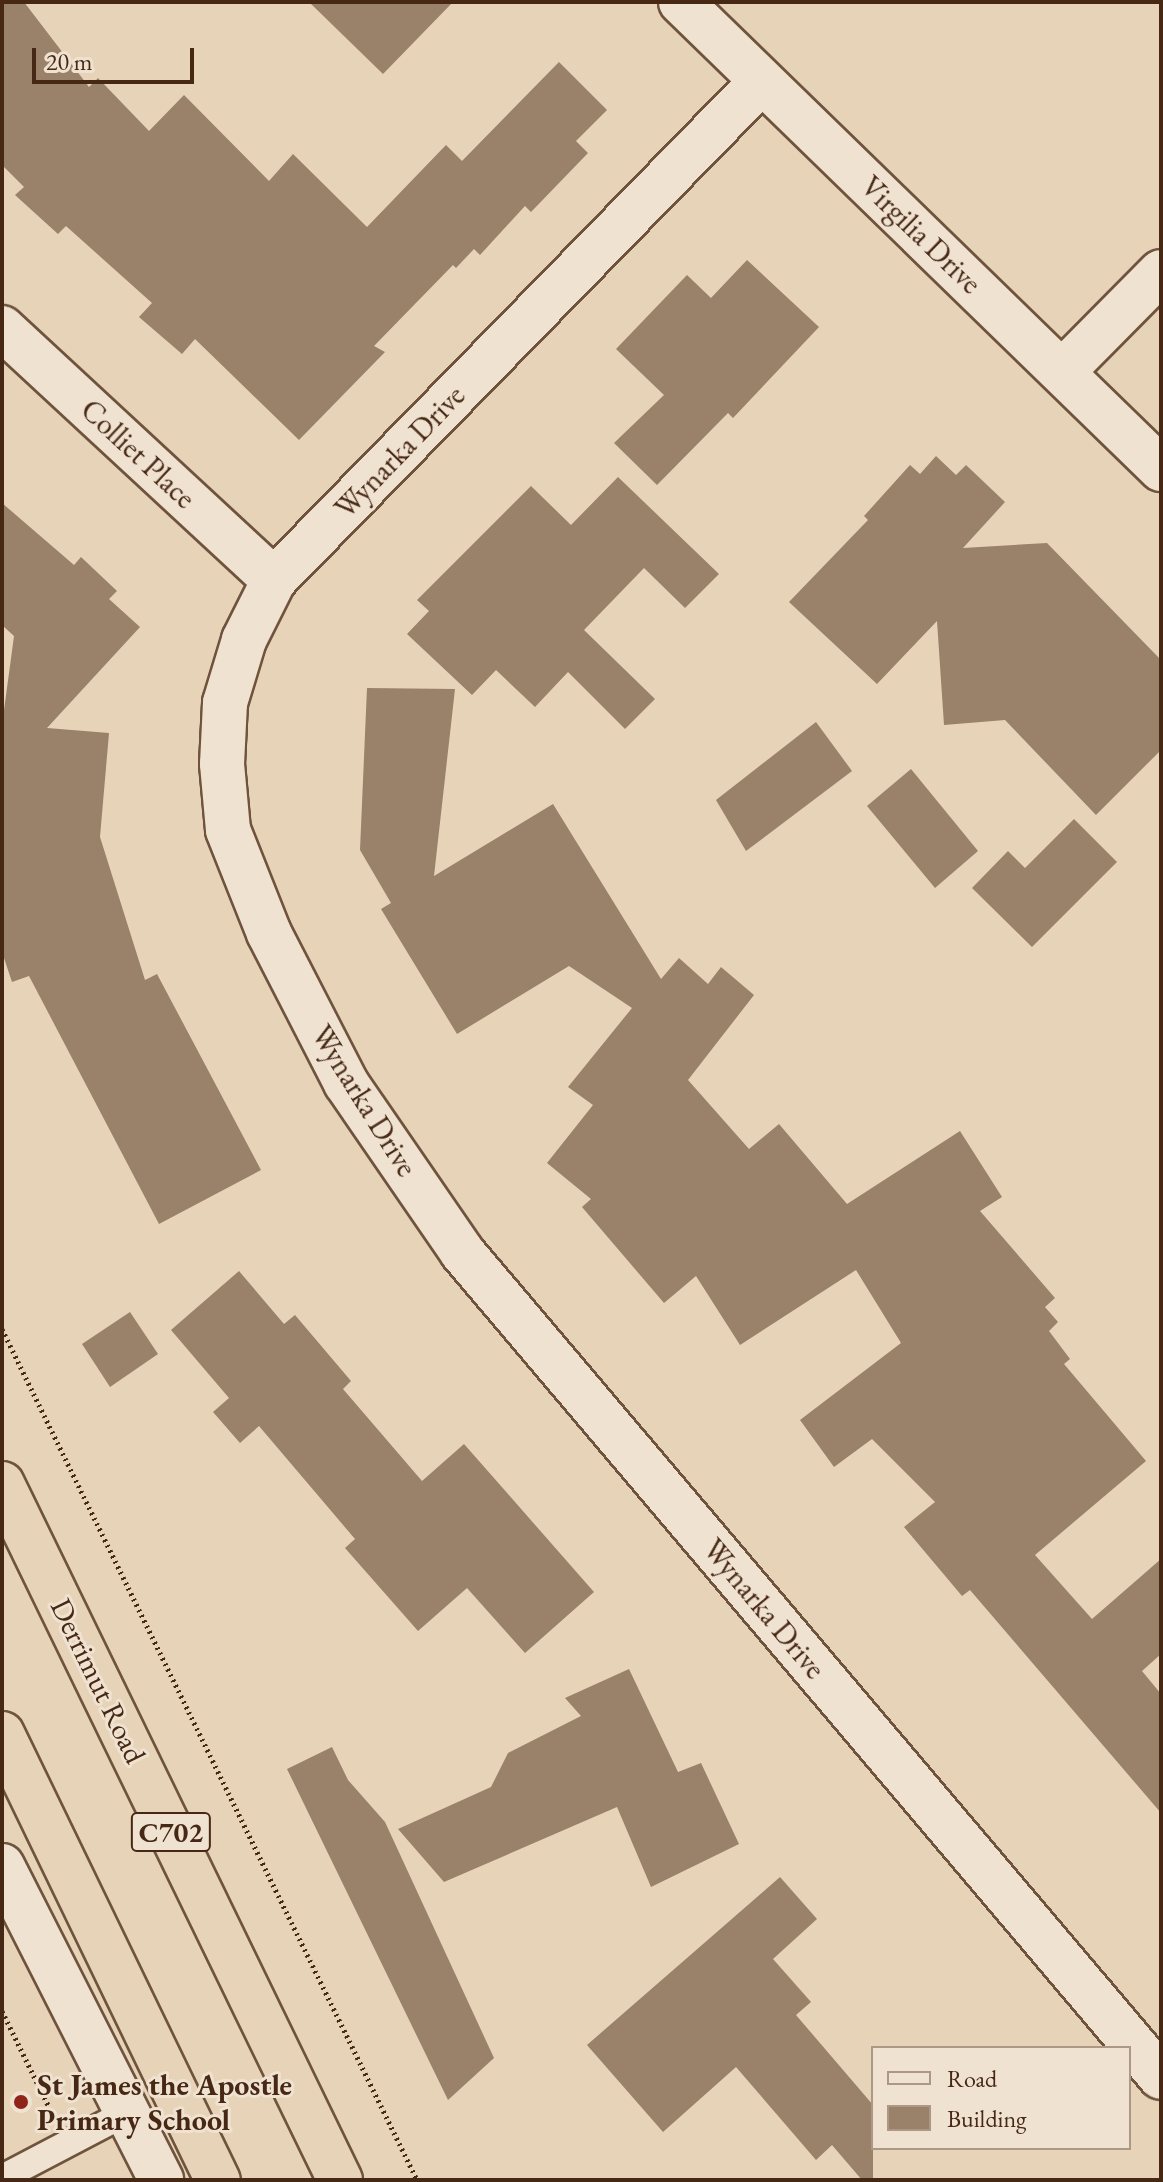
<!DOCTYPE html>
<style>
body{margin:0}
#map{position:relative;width:1163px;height:2182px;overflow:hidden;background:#e6d3b8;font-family:"EB Garamond",serif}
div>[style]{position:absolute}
.building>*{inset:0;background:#9a8169}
.path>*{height:5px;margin-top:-2.5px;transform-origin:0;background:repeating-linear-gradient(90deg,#472814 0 2px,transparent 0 6px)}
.roads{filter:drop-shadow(2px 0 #6f533d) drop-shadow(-2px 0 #6f533d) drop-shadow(0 2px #6f533d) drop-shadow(0 -2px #6f533d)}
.service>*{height:26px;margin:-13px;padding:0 13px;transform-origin:13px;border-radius:13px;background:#efe2d1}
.minor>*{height:44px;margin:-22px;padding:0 22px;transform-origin:22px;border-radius:22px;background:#efe2d1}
.tertiary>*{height:44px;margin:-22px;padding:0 22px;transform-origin:22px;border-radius:22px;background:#efe2d1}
.trunk>*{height:44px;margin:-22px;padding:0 22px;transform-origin:22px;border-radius:22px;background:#e6d3b8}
.dots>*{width:22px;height:22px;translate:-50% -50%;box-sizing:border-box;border:4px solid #efe2d1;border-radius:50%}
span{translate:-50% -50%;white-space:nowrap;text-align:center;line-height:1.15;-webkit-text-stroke:6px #efe2d1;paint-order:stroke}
.shield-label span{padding:2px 6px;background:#efe2d1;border:2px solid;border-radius:6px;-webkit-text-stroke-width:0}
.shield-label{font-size:28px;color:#472814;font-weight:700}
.street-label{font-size:30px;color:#472814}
.poi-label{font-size:30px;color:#472814;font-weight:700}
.left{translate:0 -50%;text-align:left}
.frame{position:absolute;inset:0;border:4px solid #472814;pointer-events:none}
.legend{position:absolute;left:871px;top:2046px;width:260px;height:104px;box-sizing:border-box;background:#efe2d1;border:2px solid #ac9885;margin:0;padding:10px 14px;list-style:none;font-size:24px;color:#472814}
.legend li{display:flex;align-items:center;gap:16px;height:40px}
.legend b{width:40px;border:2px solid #ac9885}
.scale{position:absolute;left:32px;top:48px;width:162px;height:36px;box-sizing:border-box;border:4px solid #472814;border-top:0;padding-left:10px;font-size:24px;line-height:28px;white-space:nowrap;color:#472814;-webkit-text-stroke:6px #efe2d1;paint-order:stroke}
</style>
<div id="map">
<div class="building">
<i style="clip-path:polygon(2px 2px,24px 2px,89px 87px,98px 78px,149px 131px,184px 95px,269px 181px,293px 154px,367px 227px,446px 145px,462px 161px,559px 62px,607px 110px,576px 141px,588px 153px,531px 212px,525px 206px,480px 255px,474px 249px,456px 268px,453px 265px,374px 346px,385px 352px,299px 440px,195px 339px,182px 354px,139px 317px,152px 303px,66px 226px,58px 234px,15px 195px,24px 187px,2px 165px)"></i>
<i style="clip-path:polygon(309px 2px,453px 2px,383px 74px)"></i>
<i style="clip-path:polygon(747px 260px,819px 327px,733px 418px,728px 413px,657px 485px,614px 443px,664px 395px,616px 349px,687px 275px,711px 298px)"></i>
<i style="clip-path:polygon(936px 456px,956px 475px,966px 465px,1005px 502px,963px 548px,1047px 543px,1161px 660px,1161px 750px,1096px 815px,1005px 720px,944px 725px,937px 621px,877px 684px,789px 602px,868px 520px,864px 516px,910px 465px,920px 474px)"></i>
<i style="clip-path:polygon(618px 477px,719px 574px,685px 608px,644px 568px,584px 630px,655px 699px,625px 729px,568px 672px,535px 707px,496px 670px,472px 695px,407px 634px,429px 611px,417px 600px,531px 486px,571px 525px)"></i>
<i style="clip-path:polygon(2px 503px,74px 565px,81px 557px,117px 591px,109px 599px,140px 627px,47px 728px,109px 733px,100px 837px,145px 980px,157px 974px,261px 1170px,159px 1224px,29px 976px,12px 982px,2px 952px,2px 725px,14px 636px,2px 625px)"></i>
<i style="clip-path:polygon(367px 688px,455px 689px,434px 876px,553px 804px,661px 979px,679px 958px,708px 984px,721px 967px,754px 995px,688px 1080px,749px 1149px,779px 1124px,847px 1204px,960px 1131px,1002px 1197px,980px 1211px,1055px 1298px,1045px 1307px,1058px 1322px,1049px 1331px,1070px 1359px,1064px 1364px,1146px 1461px,1035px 1555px,1092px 1619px,1161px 1559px,1161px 1654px,1142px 1671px,1161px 1694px,1161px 1813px,970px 1590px,962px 1596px,904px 1527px,935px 1502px,872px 1439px,834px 1467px,800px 1420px,901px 1343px,856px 1270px,740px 1345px,696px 1276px,664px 1303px,582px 1207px,591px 1199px,547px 1163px,593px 1105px,568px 1087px,632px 1008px,569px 966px,457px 1034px,381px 909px,391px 903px,360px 850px)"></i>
<i style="clip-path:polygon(816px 722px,852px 771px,746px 851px,716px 800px)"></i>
<i style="clip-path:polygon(911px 769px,978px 851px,935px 888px,867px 806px)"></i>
<i style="clip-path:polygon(1074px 819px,1117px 862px,1032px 947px,972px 888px,1008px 851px,1025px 868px)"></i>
<i style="clip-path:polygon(239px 1271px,284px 1324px,295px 1315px,351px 1381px,343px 1389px,422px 1481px,464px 1444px,594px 1592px,525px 1653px,467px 1588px,418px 1631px,345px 1548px,355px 1539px,259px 1426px,240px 1443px,213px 1412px,229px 1398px,171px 1330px)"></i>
<i style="clip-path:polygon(130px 1312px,158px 1354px,110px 1387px,82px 1344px)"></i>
<i style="clip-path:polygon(629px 1669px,678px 1772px,701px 1763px,739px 1844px,651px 1887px,617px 1807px,444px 1882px,398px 1829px,491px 1787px,508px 1753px,581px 1716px,565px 1698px)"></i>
<i style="clip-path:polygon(332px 1747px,348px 1780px,385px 1822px,494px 2058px,448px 2100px,287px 1769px)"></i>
<i style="clip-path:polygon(780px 1877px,817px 1919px,773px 1959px,811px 2002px,796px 2015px,873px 2105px,873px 2180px,862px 2180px,832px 2145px,816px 2160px,736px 2067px,663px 2132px,587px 2045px)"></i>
</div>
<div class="path">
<i style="left:2px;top:1329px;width:947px;rotate:64deg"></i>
<i style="left:2px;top:2011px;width:107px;rotate:63.9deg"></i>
</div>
<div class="roads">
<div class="service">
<i style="left:2px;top:2178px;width:140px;rotate:-27.7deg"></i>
</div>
<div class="minor">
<i style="left:761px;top:82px;width:697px;rotate:134.36deg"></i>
<i style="left:274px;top:580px;width:67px;rotate:116.6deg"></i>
<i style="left:244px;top:640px;width:66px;rotate:106.8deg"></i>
<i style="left:225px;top:703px;width:61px;rotate:92.8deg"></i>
<i style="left:222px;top:764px;width:66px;rotate:84.8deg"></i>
<i style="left:228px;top:830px;width:111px;rotate:68.3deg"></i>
<i style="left:269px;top:933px;width:169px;rotate:62.8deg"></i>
<i style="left:346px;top:1083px;width:205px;rotate:55.5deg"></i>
<i style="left:462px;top:1252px;width:1081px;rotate:49.73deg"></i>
<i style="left:2px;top:328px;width:371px;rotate:42.8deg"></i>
<i style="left:1063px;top:371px;width:139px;rotate:-45.3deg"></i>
<i style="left:2px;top:1866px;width:352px;rotate:63.1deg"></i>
</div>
<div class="tertiary">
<i style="left:681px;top:2px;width:670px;rotate:44.21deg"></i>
</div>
<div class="trunk">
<i style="left:2px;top:1484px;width:774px;rotate:64.1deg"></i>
<i style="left:2px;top:1734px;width:496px;rotate:64.2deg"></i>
</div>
</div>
<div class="dots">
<i style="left:21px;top:2102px;background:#8f2418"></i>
</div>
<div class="shield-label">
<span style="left:171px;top:1832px">C702</span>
</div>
<div class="street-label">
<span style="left:921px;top:235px;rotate:44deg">Virgilia Drive</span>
<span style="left:400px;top:452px;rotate:-46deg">Wynarka Drive</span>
<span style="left:138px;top:454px;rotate:43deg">Colliet Place</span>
<span style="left:364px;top:1101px;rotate:58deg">Wynarka Drive</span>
<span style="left:764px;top:1609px;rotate:50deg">Wynarka Drive</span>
<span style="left:98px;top:1681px;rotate:64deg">Derrimut Road</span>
</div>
<div class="poi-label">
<span class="left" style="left:37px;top:2102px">St James the Apostle<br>Primary School</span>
</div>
<div class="frame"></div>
<ul class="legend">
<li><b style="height:10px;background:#efe2d1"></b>Road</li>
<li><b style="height:22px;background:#9a8169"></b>Building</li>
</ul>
<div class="scale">20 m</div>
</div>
